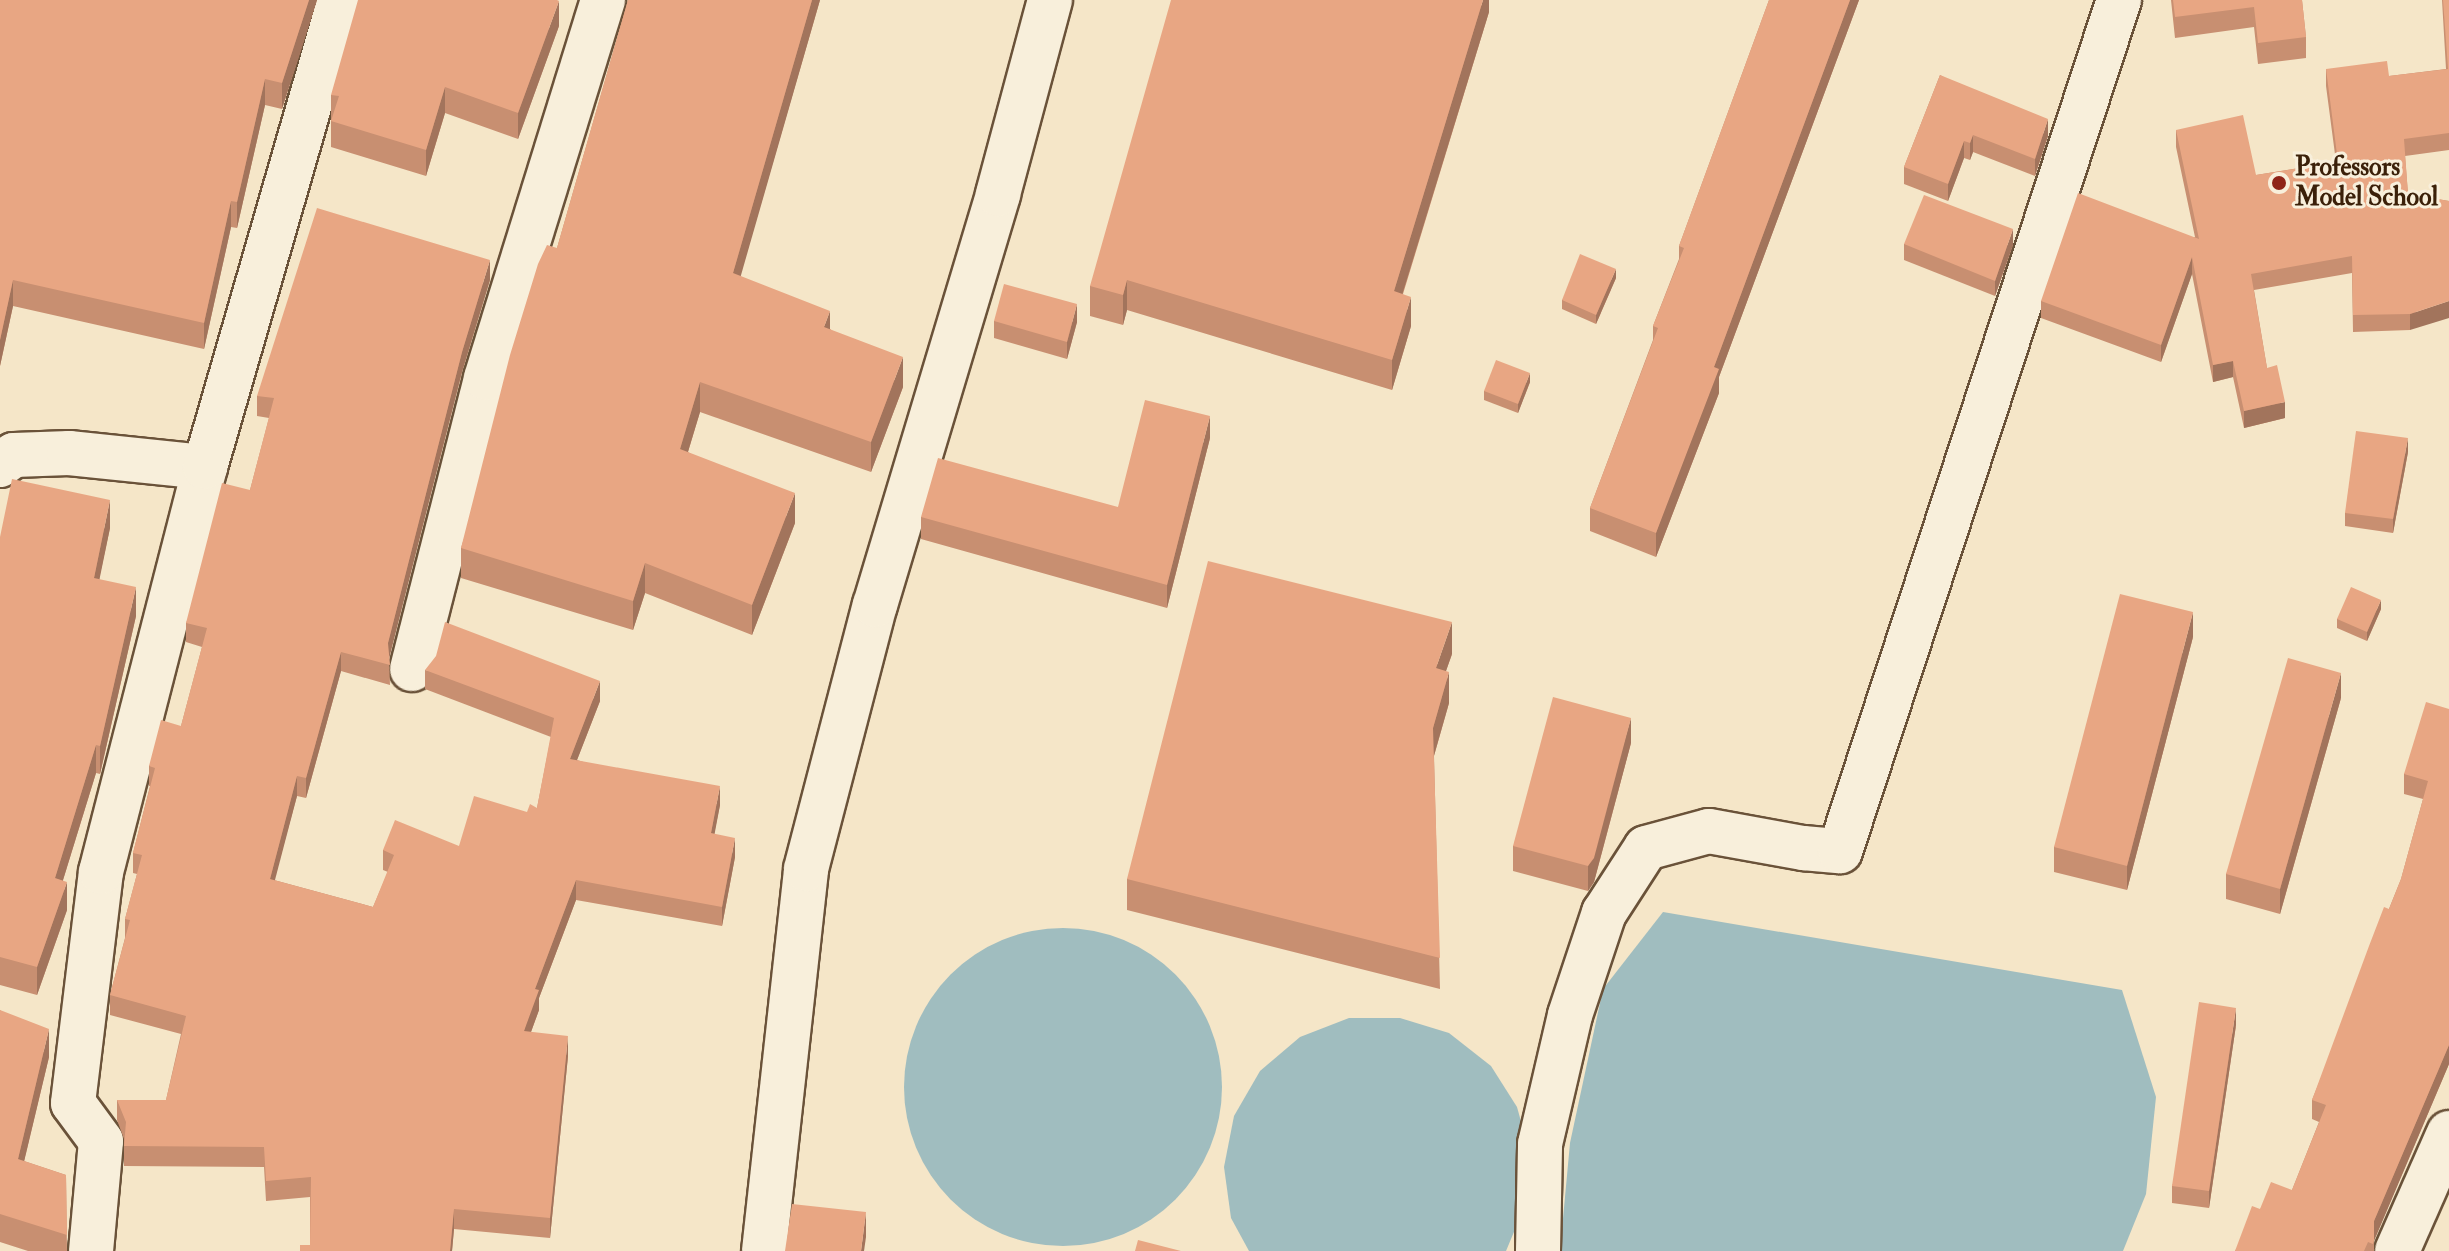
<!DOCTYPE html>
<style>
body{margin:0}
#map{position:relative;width:2449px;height:1251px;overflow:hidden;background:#f5e6c8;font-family:"IM FELL Double Pica",serif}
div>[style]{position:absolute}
.water>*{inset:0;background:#a0bdbf}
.round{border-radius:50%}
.roads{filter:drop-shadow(2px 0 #6a5239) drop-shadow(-2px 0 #6a5239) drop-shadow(0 2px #6a5239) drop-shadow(0 -2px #6a5239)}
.minor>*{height:44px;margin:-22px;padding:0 22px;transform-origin:22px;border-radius:22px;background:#f8efdb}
.wall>*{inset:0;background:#c88f71}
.shaded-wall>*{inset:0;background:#a2745c}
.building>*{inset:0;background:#e8a683}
.dots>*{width:22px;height:22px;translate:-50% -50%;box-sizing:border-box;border:4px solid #f8efdb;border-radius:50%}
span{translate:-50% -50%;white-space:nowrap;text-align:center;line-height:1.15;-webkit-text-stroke:6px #f8efdb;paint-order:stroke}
.poi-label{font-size:26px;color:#3b2009;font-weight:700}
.left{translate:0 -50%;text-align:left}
</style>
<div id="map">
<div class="water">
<i style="clip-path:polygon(1663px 912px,2122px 990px,2156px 1097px,2146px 1194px,2123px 1251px,1560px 1251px,1570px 1143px,1603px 989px)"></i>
<i class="round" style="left:904px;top:928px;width:318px;height:318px"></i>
<i style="clip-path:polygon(1349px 1018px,1400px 1018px,1449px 1033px,1491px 1066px,1517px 1107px,1530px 1154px,1526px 1203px,1506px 1251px,1249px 1251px,1231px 1218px,1224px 1167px,1234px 1116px,1260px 1071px,1300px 1037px)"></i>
</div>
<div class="roads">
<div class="minor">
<i style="left:0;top:465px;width:17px;rotate:-36deg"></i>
<i style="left:14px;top:455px;width:55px;rotate:-2.1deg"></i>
<i style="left:69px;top:453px;width:137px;rotate:5.9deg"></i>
<i style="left:412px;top:669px;width:300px;rotate:-75.7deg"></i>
<i style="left:486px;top:378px;width:396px;rotate:-72.8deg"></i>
<i style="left:91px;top:1251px;width:110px;rotate:-84.8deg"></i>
<i style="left:101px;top:1141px;width:47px;rotate:-126.4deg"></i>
<i style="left:73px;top:1103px;width:233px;rotate:-83.1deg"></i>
<i style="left:101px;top:872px;width:418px;rotate:-75.6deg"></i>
<i style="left:205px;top:467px;width:486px;rotate:-73.9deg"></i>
<i style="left:764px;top:1251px;width:384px;rotate:-83.7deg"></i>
<i style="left:806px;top:869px;width:273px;rotate:-75.4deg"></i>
<i style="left:875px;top:605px;width:429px;rotate:-73.3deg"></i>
<i style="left:998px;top:194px;width:201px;rotate:-75deg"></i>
<i style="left:1538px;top:1251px;width:107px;rotate:-88.9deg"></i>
<i style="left:1540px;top:1144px;width:132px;rotate:-76.9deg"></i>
<i style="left:1570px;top:1015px;width:108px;rotate:-71.6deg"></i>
<i style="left:1604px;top:913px;width:77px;rotate:-57.1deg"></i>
<i style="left:1646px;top:848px;width:65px;rotate:-15.1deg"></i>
<i style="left:1709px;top:831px;width:96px;rotate:10.3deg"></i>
<i style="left:1803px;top:848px;width:37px;rotate:5deg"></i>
<i style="left:1840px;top:851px;width:896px;rotate:-71.85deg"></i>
<i style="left:2397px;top:1251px;width:129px;rotate:-66.2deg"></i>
</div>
</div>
<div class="wall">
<i style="clip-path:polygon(0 0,317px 0,282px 109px,265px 105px,237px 228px,231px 227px,204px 349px,13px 306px,0 366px)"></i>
<i style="clip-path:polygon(628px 0,820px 0,740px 276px,830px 329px,903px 387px,871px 472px,700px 412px,688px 452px,795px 523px,752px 635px,645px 593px,633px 630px,461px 578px,461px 548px,557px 248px)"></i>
<i style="clip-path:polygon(1489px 0,1489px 12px,1403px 294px,1411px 326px,1392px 390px,1127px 310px,1123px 325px,1090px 316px,1090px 286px)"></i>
<i style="clip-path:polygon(1769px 0,1859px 0,1719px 377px,1719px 393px,1656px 557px,1590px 531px,1590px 508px,1653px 340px,1653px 326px,1679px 259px,1679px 246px)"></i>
<i style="clip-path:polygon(2171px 0,2302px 0,2306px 37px,2306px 58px,2258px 64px,2254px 27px,2175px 38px)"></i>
<i style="clip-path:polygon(2442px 0,2449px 0,2449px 150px,2405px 156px,2408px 194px,2449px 201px,2410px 330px,2353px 332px,2352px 273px,2254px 290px,2267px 368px,2285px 418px,2244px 428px,2233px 377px,2213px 382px,2192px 274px,2161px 362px,2041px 318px,2041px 301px,2195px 237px,2176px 147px,2176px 130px,2256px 175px,2336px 162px,2326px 86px,2326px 69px,2389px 76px,2446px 69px)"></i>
<i style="clip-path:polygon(559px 26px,518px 139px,445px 113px,426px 176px,331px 147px,331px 95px)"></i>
<i style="clip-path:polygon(1940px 75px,2048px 136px,2035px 176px,1973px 152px,1970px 160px,1964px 158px,1948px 201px,1904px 184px,1904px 167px)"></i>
<i style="clip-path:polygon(1904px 244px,2013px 245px,1995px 296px,1904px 260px)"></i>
<i style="clip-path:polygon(1616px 278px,1596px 324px,1562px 309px,1562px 300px)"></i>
<i style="clip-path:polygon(490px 280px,462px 372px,389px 656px,390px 685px,341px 671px,306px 798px,297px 796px,274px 880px,373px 907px,388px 872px,383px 870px,383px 850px,459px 846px,537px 808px,551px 737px,425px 689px,425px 670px,600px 701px,577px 760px,720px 805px,714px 834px,735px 857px,722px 926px,576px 900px,539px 998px,539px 1010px,531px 1032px,568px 1056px,550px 1238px,454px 1229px,452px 1251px,300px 1251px,310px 1245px,310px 1197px,266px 1201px,264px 1167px,124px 1166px,124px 1139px,117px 1120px,117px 1100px,166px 1100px,181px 1034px,110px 1015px,110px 995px,125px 938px,125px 919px,137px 874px,133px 873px,133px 853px,150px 786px,149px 786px,149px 766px,181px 726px,202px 647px,186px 642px,186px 623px,250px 490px,269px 418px,257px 416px,257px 396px)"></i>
<i style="clip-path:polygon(994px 321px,1077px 322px,1067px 359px,994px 338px)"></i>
<i style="clip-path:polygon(1530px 382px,1518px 413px,1484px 400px,1484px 391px)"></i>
<i style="clip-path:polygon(1210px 438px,1167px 608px,921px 539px,921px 517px,1118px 507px)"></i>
<i style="clip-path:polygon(2408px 452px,2393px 533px,2345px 526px,2345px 513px)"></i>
<i style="clip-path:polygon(110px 528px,99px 579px,136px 616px,100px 774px,96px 773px,63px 880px,67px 910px,37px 995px,0 985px,0 537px)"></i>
<i style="clip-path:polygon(2381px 609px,2367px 641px,2337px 628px,2337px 619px)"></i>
<i style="clip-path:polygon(2193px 637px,2127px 890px,2054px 872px,2054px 847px)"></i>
<i style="clip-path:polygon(1452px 654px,1446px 671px,1449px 703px,1434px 756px,1440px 989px,1127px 910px,1127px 879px)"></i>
<i style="clip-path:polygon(2341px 698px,2280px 914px,2226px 899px,2226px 874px)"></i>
<i style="clip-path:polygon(2449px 709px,2449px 1064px,2374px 1240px,2374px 1251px,2235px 1251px,2260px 1209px,2292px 1190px,2319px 1122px,2312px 1119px,2312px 1100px,2401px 879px,2423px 799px,2404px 794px,2404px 774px)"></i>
<i style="clip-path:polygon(1631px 743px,1594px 882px,1588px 891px,1513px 871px,1513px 846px)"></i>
<i style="clip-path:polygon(0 1010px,49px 1057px,24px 1161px,66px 1175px,67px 1251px,28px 1251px,0 1242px)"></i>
<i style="clip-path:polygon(2236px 1025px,2209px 1208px,2172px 1203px,2172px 1186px)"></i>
</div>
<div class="shaded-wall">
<i style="clip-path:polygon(309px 0,317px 0,282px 109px,282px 83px)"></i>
<i style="clip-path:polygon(812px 0,820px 0,733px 303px,733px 273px)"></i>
<i style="clip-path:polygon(1483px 0,1489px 0,1489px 12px,1394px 321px,1394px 291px)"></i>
<i style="clip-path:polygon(1850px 0,1859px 0,1719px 377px,1719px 393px,1656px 557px,1656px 533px,1714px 367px)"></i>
<i style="clip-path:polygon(559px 1px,559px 26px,518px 139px,518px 113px)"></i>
<i style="clip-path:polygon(265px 79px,265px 105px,237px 228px,237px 202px)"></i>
<i style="clip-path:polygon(445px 87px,445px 113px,426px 176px,426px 150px)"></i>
<i style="clip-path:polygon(2048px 119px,2048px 136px,2035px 176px,2035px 159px)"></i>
<i style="clip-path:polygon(1973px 135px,1973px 152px,1970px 160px,1970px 143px)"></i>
<i style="clip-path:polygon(1964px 141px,1964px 158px,1948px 201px,1948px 184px)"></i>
<i style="clip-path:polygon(231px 201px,231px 227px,204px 349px,204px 323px)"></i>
<i style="clip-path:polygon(2013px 229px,2013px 245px,1995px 296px,1995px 281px)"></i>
<i style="clip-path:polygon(2192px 257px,2192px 274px,2161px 362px,2161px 345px)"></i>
<i style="clip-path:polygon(490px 260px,490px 280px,462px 372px,388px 663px,388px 643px,462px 352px)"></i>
<i style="clip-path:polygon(1616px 269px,1616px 278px,1596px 324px,1596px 315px)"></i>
<i style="clip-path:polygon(13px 280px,13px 306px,0 366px,0 340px)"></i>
<i style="clip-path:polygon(1127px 280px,1127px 310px,1123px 325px,1123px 295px)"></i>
<i style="clip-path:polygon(1411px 297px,1411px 326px,1392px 390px,1392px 360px)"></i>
<i style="clip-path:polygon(2449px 301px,2449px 318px,2410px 330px,2410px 314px)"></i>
<i style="clip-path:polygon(1077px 304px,1077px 322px,1067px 359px,1067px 342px)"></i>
<i style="clip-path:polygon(830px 311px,830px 341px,824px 327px)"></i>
<i style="clip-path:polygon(903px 357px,903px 387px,871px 472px,871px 442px)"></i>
<i style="clip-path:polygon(2233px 361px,2233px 377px,2213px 382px,2213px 365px)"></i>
<i style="clip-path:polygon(1530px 373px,1530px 382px,1518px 413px,1518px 404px)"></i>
<i style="clip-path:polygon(700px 382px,700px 412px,680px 478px,680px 449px)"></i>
<i style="clip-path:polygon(2285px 402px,2285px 418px,2244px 428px,2244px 411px)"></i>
<i style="clip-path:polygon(1210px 416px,1210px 438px,1167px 608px,1167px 585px)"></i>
<i style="clip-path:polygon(2408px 438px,2408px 452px,2393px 533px,2393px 519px)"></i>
<i style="clip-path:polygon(795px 493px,795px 523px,752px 635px,752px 605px)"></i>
<i style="clip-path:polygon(110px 500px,110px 528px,94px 606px,94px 578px)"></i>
<i style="clip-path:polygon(645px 563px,645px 593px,633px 630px,633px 601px)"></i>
<i style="clip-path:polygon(136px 587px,136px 616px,100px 774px,100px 746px)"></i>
<i style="clip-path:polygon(2381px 600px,2381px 609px,2367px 641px,2367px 632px)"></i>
<i style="clip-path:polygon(2193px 612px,2193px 637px,2127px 890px,2127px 866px)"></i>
<i style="clip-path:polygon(1452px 622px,1452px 654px,1436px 699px,1436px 668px)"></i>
<i style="clip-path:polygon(341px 652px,341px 671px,306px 798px,306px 778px)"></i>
<i style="clip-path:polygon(1449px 672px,1449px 703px,1433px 759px,1433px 728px)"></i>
<i style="clip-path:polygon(2341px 673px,2341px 698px,2280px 914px,2280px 889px)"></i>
<i style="clip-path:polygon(600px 681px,600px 701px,570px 778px,570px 759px)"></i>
<i style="clip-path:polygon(1631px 718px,1631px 743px,1594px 882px,1588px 891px,1588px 866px)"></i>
<i style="clip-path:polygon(96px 745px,96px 773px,55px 906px,55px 878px)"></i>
<i style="clip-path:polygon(297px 776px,297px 796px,270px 899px,270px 879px)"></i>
<i style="clip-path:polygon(720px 786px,720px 805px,711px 853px,711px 833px)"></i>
<i style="clip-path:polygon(735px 838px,735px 857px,722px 926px,722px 907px)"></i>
<i style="clip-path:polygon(576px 880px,576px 900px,539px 998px,539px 1010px,524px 1051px,524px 1031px,535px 989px)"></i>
<i style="clip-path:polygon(67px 882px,67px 910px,37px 995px,37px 967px)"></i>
<i style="clip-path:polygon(2236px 1008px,2236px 1025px,2209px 1208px,2209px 1191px)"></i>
<i style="clip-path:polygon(49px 1029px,49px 1057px,18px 1187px,18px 1159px)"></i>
<i style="clip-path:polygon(568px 1036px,568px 1056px,550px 1238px,550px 1218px)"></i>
<i style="clip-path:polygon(2449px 1045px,2449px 1064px,2374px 1241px,2374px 1221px)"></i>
<i style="clip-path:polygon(454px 1209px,454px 1229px,452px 1251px,450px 1251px)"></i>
<i style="clip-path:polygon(866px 1212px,866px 1237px,864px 1251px,861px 1251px)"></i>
</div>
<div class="building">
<i style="clip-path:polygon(0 0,309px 0,282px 83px,265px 79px,237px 202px,231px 201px,204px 323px,13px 280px,0 340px)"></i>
<i style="clip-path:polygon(358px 0,557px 0,559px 1px,518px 113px,445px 87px,426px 150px,331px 121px,339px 96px,331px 95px)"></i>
<i style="clip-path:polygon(628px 0,812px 0,733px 273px,830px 311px,824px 327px,903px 357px,871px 442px,700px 382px,680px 449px,795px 493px,752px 605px,645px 563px,633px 601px,461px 548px,510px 355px,538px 264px,547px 245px,557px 248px)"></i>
<i style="clip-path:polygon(1171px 0,1483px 0,1394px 291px,1411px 297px,1392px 360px,1127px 280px,1123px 295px,1090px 286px)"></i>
<i style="clip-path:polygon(1769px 0,1850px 0,1714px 367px,1719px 369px,1656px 533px,1590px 508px,1658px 328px,1653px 326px,1684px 248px,1679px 246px)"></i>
<i style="clip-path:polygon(2173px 0,2302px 0,2306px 37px,2258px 43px,2254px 7px,2175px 17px)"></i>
<i style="clip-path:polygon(2443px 0,2449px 0,2449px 133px,2404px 139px,2408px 194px,2449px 201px,2449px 301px,2410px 314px,2353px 315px,2352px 256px,2251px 274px,2267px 368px,2277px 365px,2285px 402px,2244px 411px,2233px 361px,2213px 365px,2192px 257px,2161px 345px,2041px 301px,2078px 193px,2199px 239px,2176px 130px,2243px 115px,2256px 175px,2338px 162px,2326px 69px,2387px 61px,2389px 76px,2448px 69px)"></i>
<i style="clip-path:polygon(1940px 75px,2048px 119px,2035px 159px,1973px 135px,1970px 143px,1964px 141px,1948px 184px,1904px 167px)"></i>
<i style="clip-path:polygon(1924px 195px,2013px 229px,1995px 281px,1904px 244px)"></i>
<i style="clip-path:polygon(317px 208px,490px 260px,462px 352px,388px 643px,390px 665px,341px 652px,306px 778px,297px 776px,270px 879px,373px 907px,394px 855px,383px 850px,395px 820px,459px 846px,474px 796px,527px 812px,530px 804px,537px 808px,554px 718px,425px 670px,436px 656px,445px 622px,600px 681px,570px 759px,720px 786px,711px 833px,735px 838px,722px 907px,576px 880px,535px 989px,539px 990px,524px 1031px,568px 1036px,550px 1218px,454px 1209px,450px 1251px,300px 1251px,300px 1245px,310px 1245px,311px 1177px,266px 1181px,264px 1147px,124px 1146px,126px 1122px,117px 1100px,166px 1100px,186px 1016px,110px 995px,130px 920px,125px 919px,142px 855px,133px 853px,155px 768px,149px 766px,161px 720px,181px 726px,207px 628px,186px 623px,222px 483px,250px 490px,274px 398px,257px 396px)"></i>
<i style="clip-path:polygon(1580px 254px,1616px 269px,1596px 315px,1562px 300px)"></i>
<i style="clip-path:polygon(1004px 284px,1077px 304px,1067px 342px,994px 321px)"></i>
<i style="clip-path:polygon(1496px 360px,1530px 373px,1518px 404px,1484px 391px)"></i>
<i style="clip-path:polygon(1145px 400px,1210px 416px,1167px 585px,921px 517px,938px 458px,1118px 507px)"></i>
<i style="clip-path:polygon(2356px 431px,2408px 438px,2393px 519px,2345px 513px)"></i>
<i style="clip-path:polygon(12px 479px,110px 500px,94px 578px,136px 587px,100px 746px,96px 745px,55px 878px,67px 882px,37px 967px,0 957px,0 537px)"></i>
<i style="clip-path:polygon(1208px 561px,1452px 622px,1436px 668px,1449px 672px,1433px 728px,1440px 958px,1127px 879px)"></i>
<i style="clip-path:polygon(2351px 587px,2381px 600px,2367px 632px,2337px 619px)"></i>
<i style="clip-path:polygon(2120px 594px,2193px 612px,2127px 866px,2054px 847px)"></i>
<i style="clip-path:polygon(2288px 658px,2341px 673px,2280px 889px,2226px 874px)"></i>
<i style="clip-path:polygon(1553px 697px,1631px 718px,1594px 858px,1588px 866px,1513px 846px)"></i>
<i style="clip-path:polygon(2426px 702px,2449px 709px,2449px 1045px,2374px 1221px,2374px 1240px,2373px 1244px,2368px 1242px,2364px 1251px,2235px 1251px,2252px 1206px,2260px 1209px,2271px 1182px,2292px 1190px,2326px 1105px,2312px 1100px,2369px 946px,2384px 907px,2389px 909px,2401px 879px,2428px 781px,2404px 774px)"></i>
<i style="clip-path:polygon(2199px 1002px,2236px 1008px,2209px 1191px,2172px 1186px)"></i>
<i style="clip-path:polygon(0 1010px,49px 1029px,18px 1159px,66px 1175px,67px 1235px,0 1214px)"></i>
<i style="clip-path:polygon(792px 1204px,866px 1212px,861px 1251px,785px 1251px)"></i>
<i style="clip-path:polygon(1138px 1240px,1181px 1251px,1135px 1251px)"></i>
</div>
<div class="dots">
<i style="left:2279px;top:183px;background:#8f2418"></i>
</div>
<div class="poi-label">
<span class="left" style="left:2295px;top:183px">Professors<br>Model School</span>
</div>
</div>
